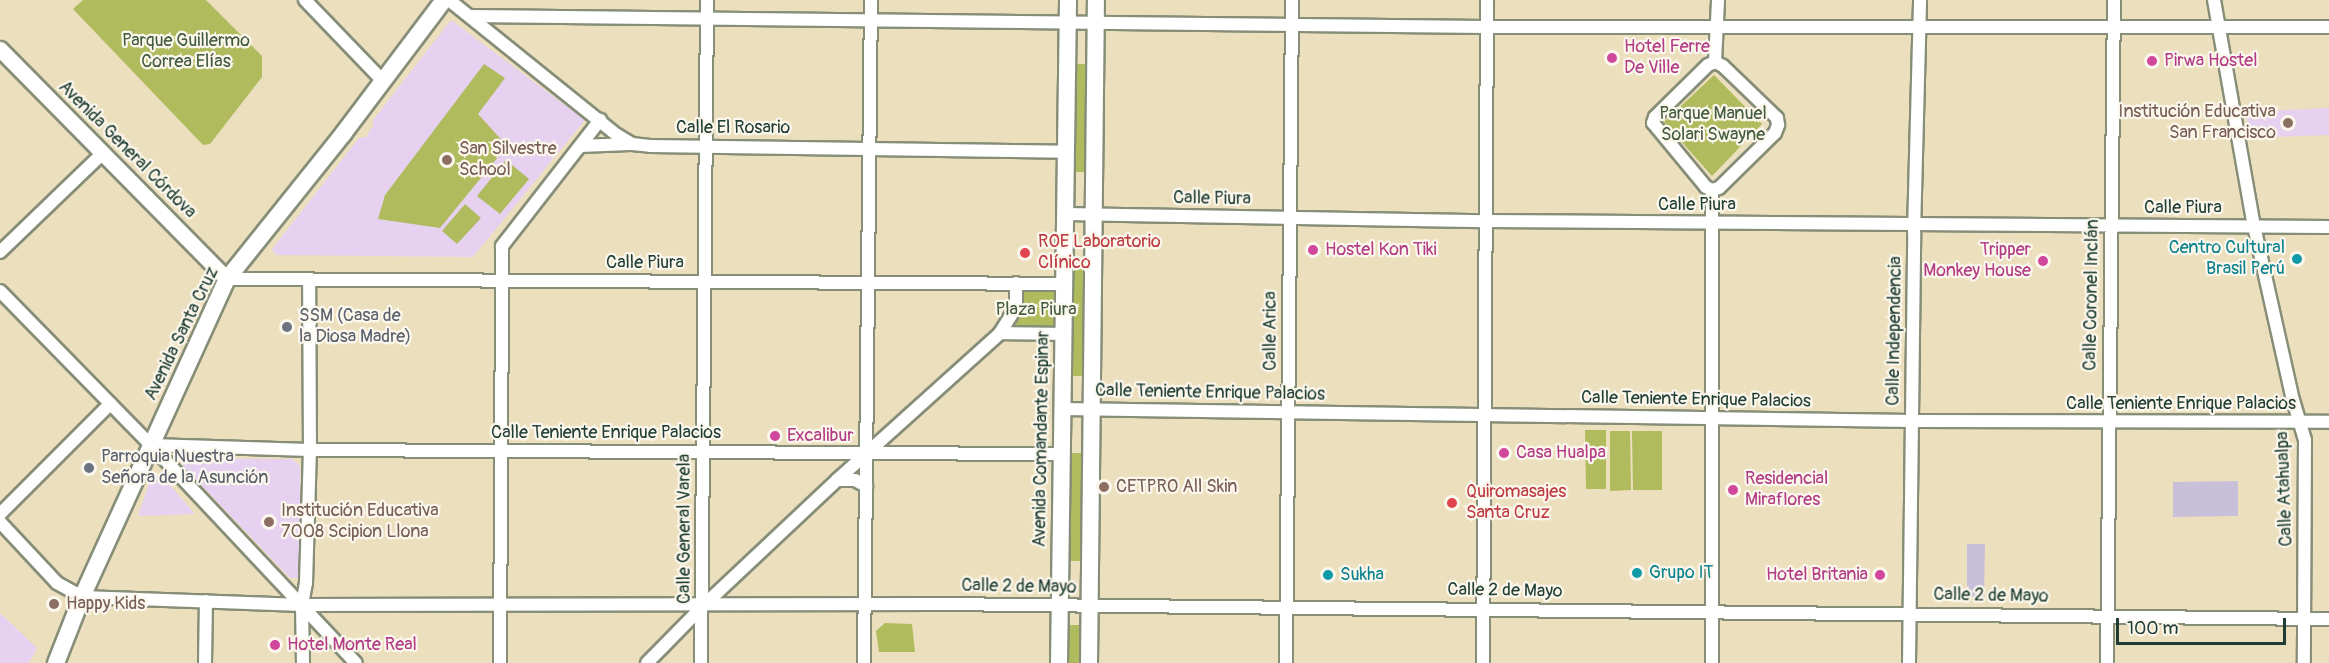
<!DOCTYPE html>
<meta charset="utf-8">
<style>
body{margin:0}
#map{position:relative;width:2329px;height:663px;overflow:hidden;background:#ecdfbd;font-family:Pangolin,sans-serif}
div>[style]{position:absolute}
.built>*{inset:0;background:#e6d2f0}
.industrial>*{inset:0;background:#c8bfd8}
.green>*{inset:0;background:#afbb5d}
.roads{filter:drop-shadow(2px 0 #868e78) drop-shadow(-2px 0 #868e78) drop-shadow(0 2px #868e78) drop-shadow(0 -2px #868e78)}
.minor>*{height:12px;margin:-6px;padding:0 6px;transform-origin:6px;border-radius:6px;background:#fff}
.tertiary>*{height:15px;margin:-7.5px;padding:0 7.5px;transform-origin:7.5px;border-radius:7.5px;background:#fff}
.secondary>*{height:16px;margin:-8px;padding:0 8px;transform-origin:8px;border-radius:8px;background:#fff}
.dots>*{width:16px;height:16px;translate:-50% -50%;box-sizing:border-box;border:3px solid #fbf7ec;border-radius:50%}
span{translate:-50% -50%;white-space:nowrap;text-align:center;line-height:1.15;-webkit-text-stroke:4.5px #fbf7ec;paint-order:stroke}
.park-label{font-size:18px;color:#435c3e}
.hotel-label{font-size:18px;color:#b23c85}
.left{translate:0 -50%;text-align:left}
.right{translate:-100% -50%;text-align:right}
.education-label{font-size:18px;color:#785e54}
.street-label{font-size:18px;color:#1f3d34}
.health-label{font-size:18px;color:#be3a42}
.culture-label{font-size:18px;color:#0d838f}
.worship-label{font-size:18px;color:#5b616d}
.scale{position:absolute;left:2116px;top:618px;width:170px;height:27px;box-sizing:border-box;border:3px solid #1f3d34;border-top:0;padding-left:8px;font-size:18px;line-height:21px;white-space:nowrap;color:#1f3d34;-webkit-text-stroke:4px #fbf7ec;paint-order:stroke}
</style>
<div id="map">
<div class="built">
<i style="clip-path:polygon(451px 20px,585px 120px,473px 257px,276px 255px,272px 249px,359px 138px,366px 137px,373px 126px,373px 120px)"></i>
<i style="clip-path:polygon(2329px 108px,2329px 135px,2248px 138px,2247px 112px)"></i>
<i style="clip-path:polygon(183px 458px,292px 459px,300px 466px,301px 578px,290px 578px,183px 466px)"></i>
<i style="clip-path:polygon(152px 475px,163px 477px,195px 514px,138px 516px)"></i>
<i style="clip-path:polygon(0 613px,37px 648px,29px 663px,0 663px)"></i>
</div>
<div class="industrial">
<i style="clip-path:polygon(2238px 481px,2238px 516px,2173px 517px,2173px 482px)"></i>
<i style="clip-path:polygon(1967px 544px,1985px 544px,1984px 597px,1967px 597px)"></i>
</div>
<div class="green">
<i style="clip-path:polygon(83px 0,206px 0,262px 56px,262px 77px,210px 144px,203px 145px,73px 9px)"></i>
<i style="clip-path:polygon(484px 64px,505px 78px,478px 114px,507px 146px,440px 228px,378px 219px,385px 195px)"></i>
<i style="clip-path:polygon(1071px 64px,1086px 64px,1085px 172px,1070px 172px)"></i>
<i style="clip-path:polygon(1714px 75px,1762px 124px,1712px 176px,1664px 122px)"></i>
<i style="clip-path:polygon(506px 160px,529px 179px,500px 214px,477px 196px)"></i>
<i style="clip-path:polygon(465px 204px,481px 218px,457px 244px,442px 231px)"></i>
<i style="clip-path:polygon(1069px 268px,1084px 268px,1083px 376px,1068px 376px)"></i>
<i style="clip-path:polygon(1016px 287px,1049px 288px,1056px 294px,1055px 327px,1051px 331px,1016px 331px)"></i>
<i style="clip-path:polygon(1585px 430px,1606px 430px,1606px 489px,1586px 489px)"></i>
<i style="clip-path:polygon(1610px 431px,1630px 431px,1631px 490px,1610px 491px)"></i>
<i style="clip-path:polygon(1632px 431px,1662px 431px,1662px 490px,1633px 490px)"></i>
<i style="clip-path:polygon(1068px 453px,1083px 453px,1082px 561px,1067px 561px)"></i>
<i style="clip-path:polygon(885px 623px,912px 624px,915px 652px,879px 652px,876px 631px)"></i>
<i style="clip-path:polygon(1066px 625px,1081px 625px,1080px 663px,1066px 663px)"></i>
</div>
<div class="roads">
<div class="minor">
<i style="left:305px;top:0;width:112px;rotate:46.1deg"></i>
<i style="left:449px;top:0;width:216px;rotate:38.8deg"></i>
<i style="left:617px;top:135px;width:17px;rotate:31deg"></i>
<i style="left:632px;top:144px;width:18px;rotate:6deg"></i>
<i style="left:650px;top:146px;width:417px;rotate:0.8deg"></i>
<i style="left:2214px;top:0;width:230px;rotate:80deg"></i>
<i style="left:2254px;top:226px;width:178px;rotate:77.4deg"></i>
<i style="left:2293px;top:400px;width:42px;rotate:73.3deg"></i>
<i style="left:2305px;top:440px;width:223px;rotate:90.3deg"></i>
<i style="left:470px;top:16px;width:1016px;rotate:0.62deg"></i>
<i style="left:1486px;top:27px;width:843px"></i>
<i style="left:1715px;top:62px;width:62px;rotate:-87.2deg"></i>
<i style="left:580px;top:146px;width:50px;rotate:-2.3deg"></i>
<i style="left:1712px;top:190px;width:7px;rotate:-16deg"></i>
<i style="left:1719px;top:188px;width:78px;rotate:-44.5deg"></i>
<i style="left:1775px;top:133px;width:9px;rotate:-69deg"></i>
<i style="left:1778px;top:125px;width:7px;rotate:-98deg"></i>
<i style="left:1777px;top:118px;width:75px;rotate:-136.1deg"></i>
<i style="left:1723px;top:66px;width:9px;rotate:-153deg"></i>
<i style="left:1712px;top:190px;width:7px;rotate:-153deg"></i>
<i style="left:1706px;top:187px;width:83px;rotate:-129.6deg"></i>
<i style="left:1653px;top:123px;width:6px;rotate:-72deg"></i>
<i style="left:1655px;top:117px;width:74px;rotate:-44.5deg"></i>
<i style="left:1708px;top:65px;width:8px;rotate:-23deg"></i>
<i style="left:1066px;top:214px;width:419px;rotate:1deg"></i>
<i style="left:1485px;top:221px;width:844px;rotate:0.41deg"></i>
<i style="left:0;top:252px;width:143px;rotate:-43.9deg"></i>
<i style="left:227px;top:279px;width:836px;rotate:0.34deg"></i>
<i style="left:0;top:291px;width:216px;rotate:45.6deg"></i>
<i style="left:151px;top:445px;width:299px;rotate:46.8deg"></i>
<i style="left:1000px;top:333px;width:63px;rotate:0.9deg"></i>
<i style="left:1062px;top:409px;width:850px;rotate:0.81deg"></i>
<i style="left:1912px;top:421px;width:417px;rotate:0.1deg"></i>
<i style="left:151px;top:445px;width:159px;rotate:1.8deg"></i>
<i style="left:310px;top:450px;width:751px;rotate:0.31deg"></i>
<i style="left:837px;top:480px;width:18px"></i>
<i style="left:855px;top:480px;width:13px;rotate:29deg"></i>
<i style="left:0;top:514px;width:156px;rotate:-45deg"></i>
<i style="left:0;top:522px;width:83px;rotate:46.9deg"></i>
<i style="left:57px;top:583px;width:29px;rotate:29deg"></i>
<i style="left:82px;top:597px;width:220px;rotate:2.1deg"></i>
<i style="left:302px;top:605px;width:635px;rotate:-0.09deg"></i>
<i style="left:937px;top:604px;width:1392px;rotate:0.62deg"></i>
<i style="left:205px;top:663px;width:62px;rotate:-89.1deg"></i>
<i style="left:303px;top:663px;width:58px;rotate:-91deg"></i>
<i style="left:302px;top:605px;width:22px;rotate:-80deg"></i>
<i style="left:306px;top:583px;width:133px;rotate:-88.3deg"></i>
<i style="left:310px;top:450px;width:171px;rotate:-90.3deg"></i>
<i style="left:500px;top:663px;width:417px;rotate:-89.7deg"></i>
<i style="left:502px;top:246px;width:160px;rotate:-52.1deg"></i>
<i style="left:647px;top:663px;width:80px;rotate:-45.5deg"></i>
<i style="left:703px;top:606px;width:184px;rotate:-43.2deg"></i>
<i style="left:837px;top:480px;width:219px;rotate:-42deg"></i>
<i style="left:1000px;top:333px;width:31px;rotate:-58deg"></i>
<i style="left:1016px;top:307px;width:24px;rotate:-90deg"></i>
<i style="left:701px;top:663px;width:663px;rotate:-89.48deg"></i>
<i style="left:864px;top:663px;width:663px;rotate:-89.4deg"></i>
<i style="left:1286px;top:663px;width:663px;rotate:-89.48deg"></i>
<i style="left:1483px;top:663px;width:663px;rotate:-89.65deg"></i>
<i style="left:1712px;top:663px;width:473px;rotate:-90deg"></i>
<i style="left:1909px;top:663px;width:431px;rotate:-89.3deg"></i>
<i style="left:1914px;top:232px;width:232px;rotate:-88.5deg"></i>
<i style="left:2107px;top:663px;width:663px;rotate:-89.4deg"></i>
</div>
<div class="tertiary">
<i style="left:0;top:49px;width:323px;rotate:45.4deg"></i>
</div>
<div class="secondary">
<i style="left:56px;top:663px;width:71px;rotate:-68.5deg"></i>
<i style="left:82px;top:597px;width:349px;rotate:-65.5deg"></i>
<i style="left:227px;top:279px;width:186px;rotate:-51.3deg"></i>
<i style="left:343px;top:134px;width:168px;rotate:-53deg"></i>
<i style="left:1059px;top:663px;width:663px;rotate:-89.22deg"></i>
<i style="left:1089px;top:663px;width:663px;rotate:-89.4deg"></i>
</div>
</div>
<div class="dots">
<i style="left:1612px;top:58px;background:#d1479c"></i>
<i style="left:2152px;top:61px;background:#d1479c"></i>
<i style="left:2288px;top:123px;background:#8d6e63"></i>
<i style="left:447px;top:160px;background:#8d6e63"></i>
<i style="left:1313px;top:250px;background:#d1479c"></i>
<i style="left:1025px;top:253px;background:#e0444e"></i>
<i style="left:2297px;top:259px;background:#0f9aa8"></i>
<i style="left:2043px;top:261px;background:#d1479c"></i>
<i style="left:287px;top:327px;background:#6b7280"></i>
<i style="left:775px;top:436px;background:#d1479c"></i>
<i style="left:1504px;top:453px;background:#d1479c"></i>
<i style="left:89px;top:468px;background:#6b7280"></i>
<i style="left:1104px;top:487px;background:#8d6e63"></i>
<i style="left:1733px;top:490px;background:#d1479c"></i>
<i style="left:1452px;top:503px;background:#e0444e"></i>
<i style="left:269px;top:522px;background:#8d6e63"></i>
<i style="left:1637px;top:573px;background:#0f9aa8"></i>
<i style="left:1328px;top:575px;background:#0f9aa8"></i>
<i style="left:1880px;top:575px;background:#d1479c"></i>
<i style="left:54px;top:604px;background:#8d6e63"></i>
<i style="left:275px;top:645px;background:#d1479c"></i>
</div>
<div class="park-label">
<span style="left:186px;top:52px">Parque Guillermo<br>Correa Elías</span>
<span style="left:1713px;top:125px">Parque Manuel<br>Solari Swayne</span>
<span style="left:1036px;top:310px">Plaza Piura</span>
</div>
<div class="hotel-label">
<span class="left" style="left:1624px;top:58px">Hotel Ferre<br>De Ville</span>
<span class="left" style="left:2164px;top:61px">Pirwa Hostel</span>
<span class="left" style="left:1325px;top:250px">Hostel Kon Tiki</span>
<span class="right" style="left:2031px;top:261px">Tripper<br>Monkey House</span>
<span class="left" style="left:787px;top:436px">Excalibur</span>
<span class="left" style="left:1516px;top:453px">Casa Hualpa</span>
<span class="left" style="left:1745px;top:490px">Residencial<br>Miraflores</span>
<span class="right" style="left:1868px;top:575px">Hotel Britania</span>
<span class="left" style="left:287px;top:645px">Hotel Monte Real</span>
</div>
<div class="education-label">
<span class="right" style="left:2276px;top:123px">Institución Educativa<br>San Francisco</span>
<span class="left" style="left:459px;top:160px">San Silvestre<br>School</span>
<span class="left" style="left:1116px;top:487px">CETPRO All Skin</span>
<span class="left" style="left:281px;top:522px">Institución Educativa<br>7008 Scipion Llona</span>
<span class="left" style="left:66px;top:604px">Happy Kids</span>
</div>
<div class="street-label">
<span style="left:733px;top:128px">Calle El Rosario</span>
<span style="left:127px;top:150px;rotate:45deg">Avenida General Córdova</span>
<span style="left:1212px;top:199px;rotate:1deg">Calle Piura</span>
<span style="left:1697px;top:205px">Calle Piura</span>
<span style="left:2183px;top:208px">Calle Piura</span>
<span style="left:645px;top:263px">Calle Piura</span>
<span style="left:2092px;top:295px;rotate:-89deg">Calle Coronel Inclán</span>
<span style="left:1271px;top:331px;rotate:-90deg">Calle Arica</span>
<span style="left:1895px;top:331px;rotate:-89deg">Calle Independencia</span>
<span style="left:182px;top:334px;rotate:-64deg">Avenida Santa Cruz</span>
<span style="left:1210px;top:393px;rotate:1deg">Calle Teniente Enrique Palacios</span>
<span style="left:1696px;top:400px;rotate:1deg">Calle Teniente Enrique Palacios</span>
<span style="left:2181px;top:404px">Calle Teniente Enrique Palacios</span>
<span style="left:606px;top:433px">Calle Teniente Enrique Palacios</span>
<span style="left:1042px;top:439px;rotate:-89deg">Avenida Comandante Espinar</span>
<span style="left:2285px;top:489px;rotate:-92deg">Calle Atahualpa</span>
<span style="left:685px;top:529px;rotate:-90deg">Calle General Varela</span>
<span style="left:1019px;top:587px;rotate:1deg">Calle 2 de Mayo</span>
<span style="left:1505px;top:591px;rotate:1deg">Calle 2 de Mayo</span>
<span style="left:1991px;top:596px;rotate:1deg">Calle 2 de Mayo</span>
</div>
<div class="health-label">
<span class="left" style="left:1038px;top:253px">ROE Laboratorio<br>Clínico</span>
<span class="left" style="left:1466px;top:503px">Quiromasajes<br>Santa Cruz</span>
</div>
<div class="culture-label">
<span class="right" style="left:2285px;top:259px">Centro Cultural<br>Brasil Perú</span>
<span class="left" style="left:1649px;top:573px">Grupo IT</span>
<span class="left" style="left:1340px;top:575px">Sukha</span>
</div>
<div class="worship-label">
<span class="left" style="left:299px;top:327px">SSM (Casa de<br>la Diosa Madre)</span>
<span class="left" style="left:101px;top:468px">Parroquia Nuestra<br>Señora de la Asunción</span>
</div>
<div class="scale">100 m</div>
</div>
